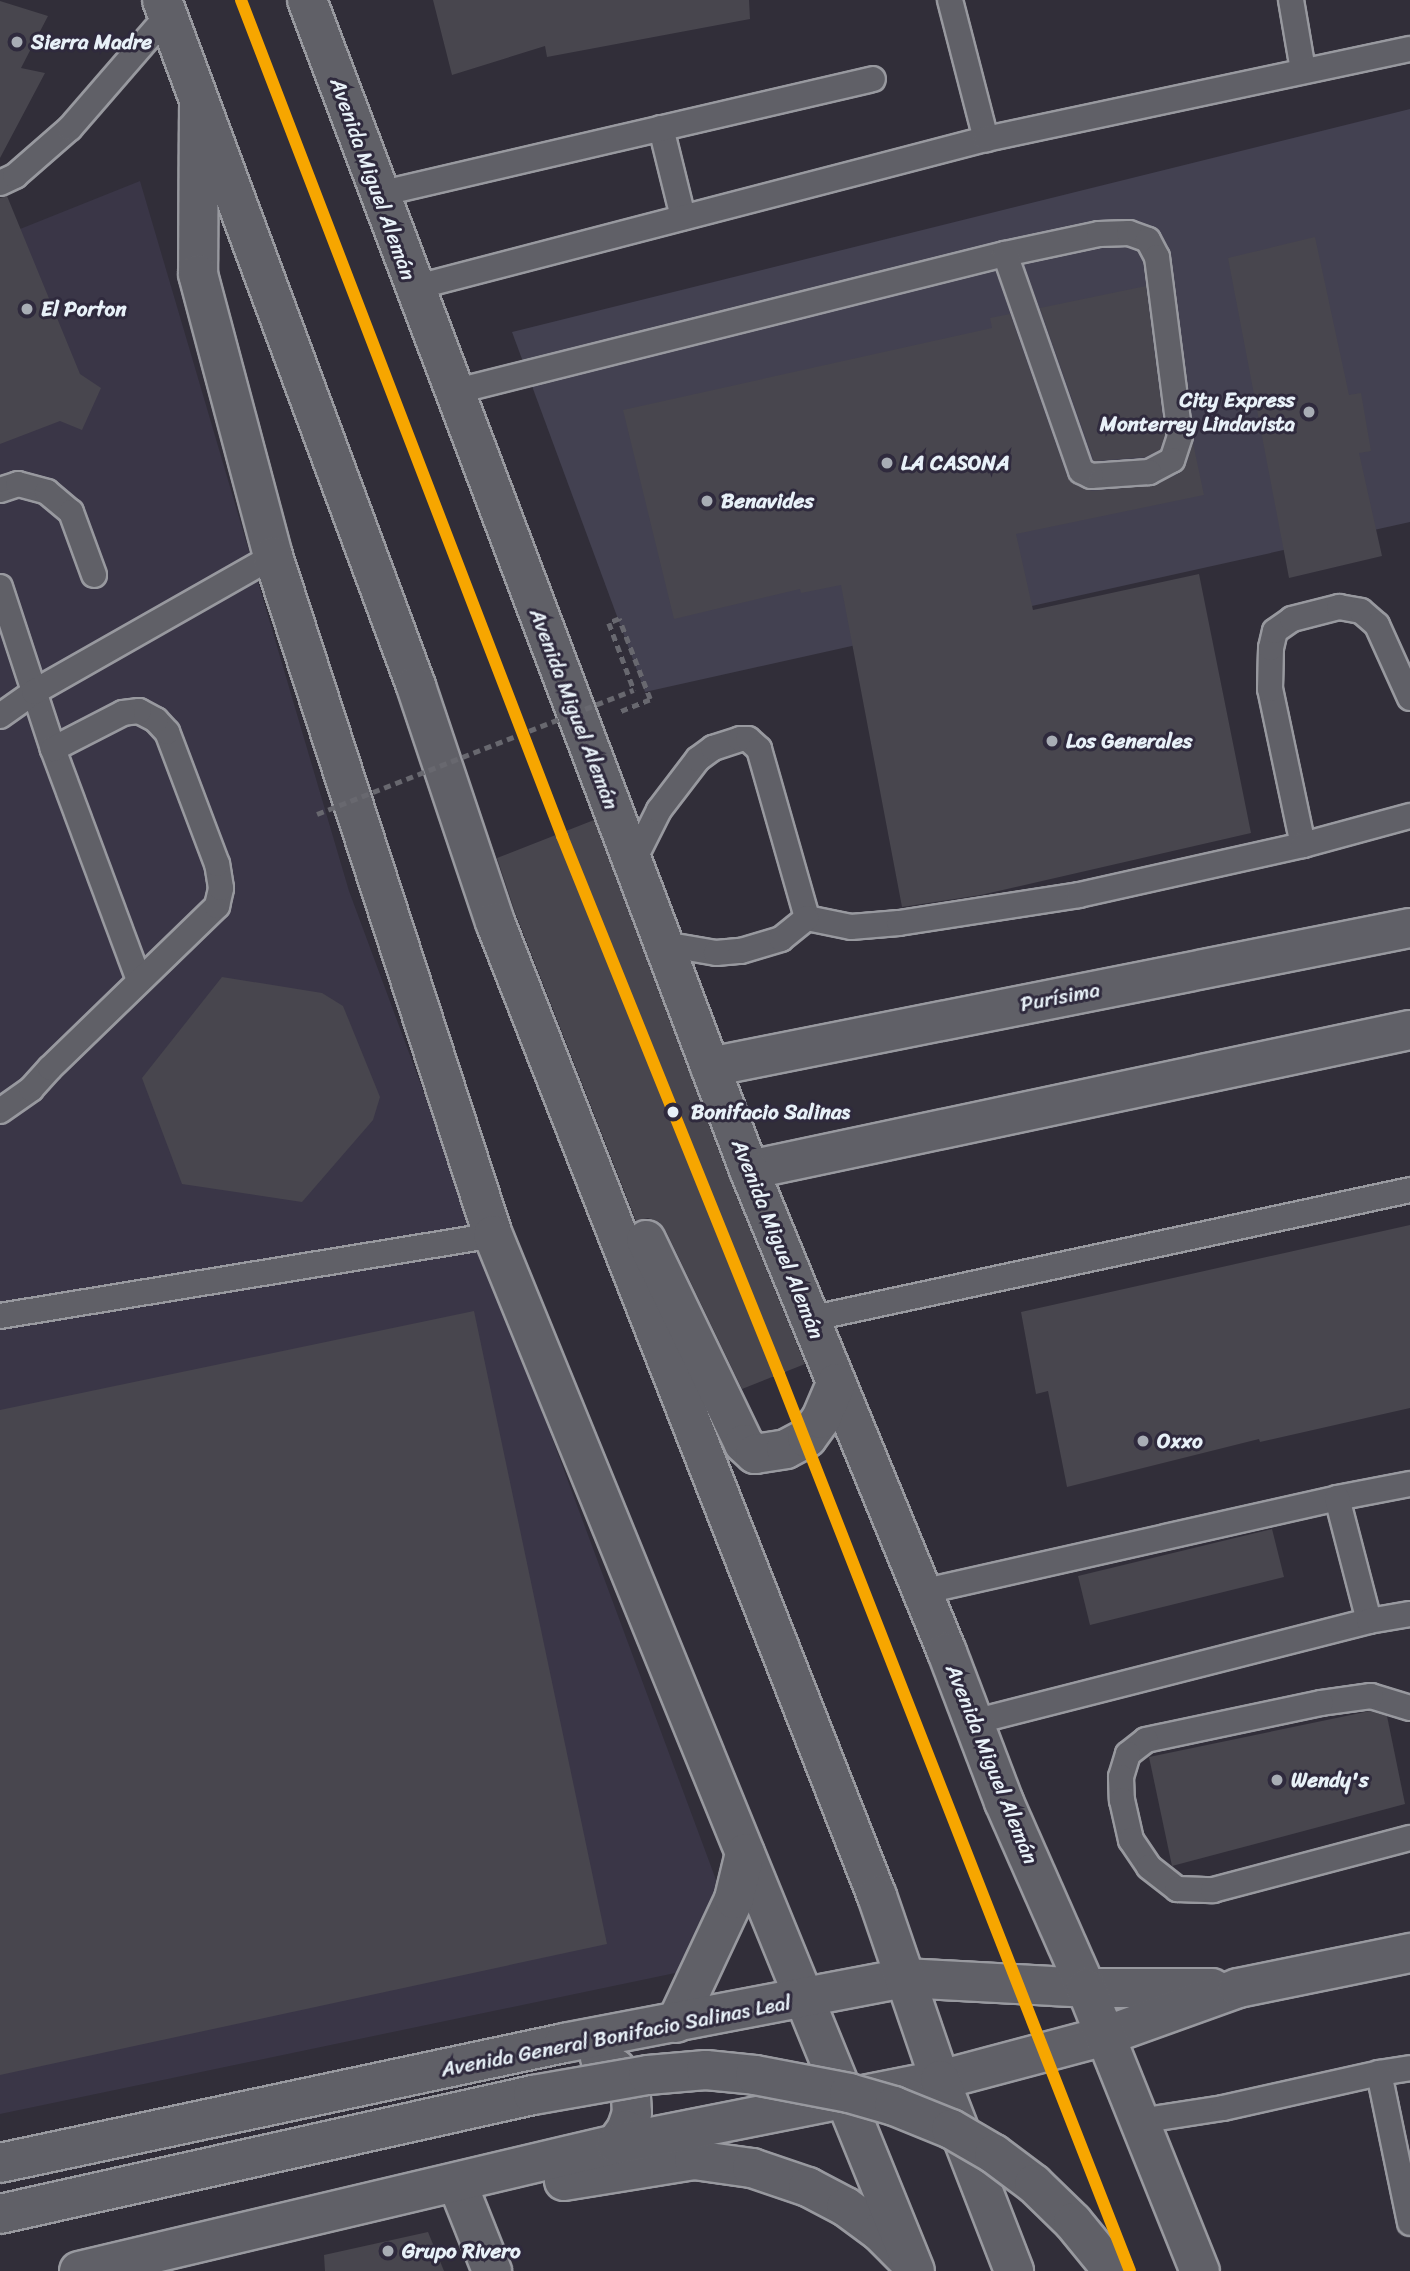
<!DOCTYPE html>
<meta charset="utf-8">
<style>
body{margin:0}
#map{position:relative;width:1410px;height:2271px;overflow:hidden;background:#312e39;font-family:Sriracha,sans-serif}
div>[style]{position:absolute}
.built>*{inset:0;background:#3a3647}
.green>*{inset:0;background:#434151}
.building>*{inset:0;background:#48464e}
.path>*{height:4.5px;margin-top:-2.25px;transform-origin:0;background:repeating-linear-gradient(90deg,#68686f 0 7px,transparent 0 12px)}
.roads{filter:drop-shadow(2px 0 #98999f) drop-shadow(-2px 0 #98999f) drop-shadow(0 2px #98999f) drop-shadow(0 -2px #98999f)}
.service>*{height:24px;margin:-12px;padding:0 12px;transform-origin:12px;border-radius:12px;background:#606067}
.minor>*{height:38px;margin:-19px;padding:0 19px;transform-origin:19px;border-radius:19px;background:#606067}
.tertiary>*{height:38px;margin:-19px;padding:0 19px;transform-origin:19px;border-radius:19px;background:#606067}
.trunk>*{height:38px;margin:-19px;padding:0 19px;transform-origin:19px;border-radius:19px;background:#606067}
.path-bridge>*{height:4.5px;margin-top:-2.25px;transform-origin:0;background:repeating-linear-gradient(90deg,#68686f 0 7px,transparent 0 12px)}
.bridges{filter:drop-shadow(2px 0 #98999f) drop-shadow(-2px 0 #98999f) drop-shadow(0 2px #98999f) drop-shadow(0 -2px #98999f)}
.trunk-bridge>*{height:38px;margin:-19px;padding:0 19px;transform-origin:19px;border-radius:19px;background:#606067}
.metro-1>*{height:12px;margin:-6px;padding:0 6px;transform-origin:6px;border-radius:6px;background:#f7a600}
.dots>*{width:19px;height:19px;translate:-50% -50%;box-sizing:border-box;border:4px solid #2f2a3d;border-radius:50%}
span{translate:-50% -50%;white-space:nowrap;text-align:center;line-height:1.15;-webkit-text-stroke:6px #2f2a3d;paint-order:stroke}
.poi-label{font-size:21px;color:#e8f1f8;font-weight:700}
.left{translate:0 -50%;text-align:left}
.right{translate:-100% -50%;text-align:right}
.street-label{font-size:21px;color:#e8f1f8}
.stop-label{font-size:21px;color:#e8f1f8;font-weight:700}
</style>
<div id="map">
<div class="built">
<i style="clip-path:polygon(140px 181px,349px 891px,722px 1896px,680px 1972px,0 2114px,0 237px)"></i>
</div>
<div class="green">
<i style="clip-path:polygon(1410px 109px,1410px 522px,645px 692px,512px 332px)"></i>
</div>
<div class="building">
<i style="clip-path:polygon(433px 0,749px 0,750px 19px,547px 57px,545px 46px,452px 75px)"></i>
<i style="clip-path:polygon(0 1px,48px 16px,21px 68px,45px 73px,0 158px)"></i>
<i style="clip-path:polygon(7px 196px,80px 374px,101px 388px,82px 430px,60px 421px,0 444px,0 198px)"></i>
<i style="clip-path:polygon(1315px 237px,1349px 395px,1361px 393px,1371px 451px,1359px 453px,1382px 556px,1289px 578px,1228px 258px)"></i>
<i style="clip-path:polygon(1146px 286px,1165px 435px,1160px 450px,1145px 457px,1094px 461px,1040px 308px)"></i>
<i style="clip-path:polygon(1010px 314px,1067px 476px,1074px 484px,1092px 491px,1155px 485px,1180px 473px,1186px 465px,1193px 443px,1204px 495px,1016px 534px,1033px 610px,1199px 574px,1251px 833px,981px 895px,902px 907px,841px 585px,801px 593px,800px 589px,674px 619px,623px 410px,992px 328px,990px 318px)"></i>
<i style="clip-path:polygon(594px 820px,729px 1178px,805px 1364px,742px 1389px,666px 1231px,659px 1222px,648px 1218px,636px 1221px,516px 915px,497px 858px)"></i>
<i style="clip-path:polygon(222px 977px,322px 993px,343px 1006px,380px 1097px,373px 1120px,302px 1202px,182px 1184px,142px 1078px)"></i>
<i style="clip-path:polygon(1410px 1225px,1410px 1408px,1260px 1442px,1259px 1439px,1067px 1487px,1048px 1391px,1036px 1394px,1021px 1312px)"></i>
<i style="clip-path:polygon(474px 1311px,607px 1944px,0 2075px,0 1410px)"></i>
<i style="clip-path:polygon(1272px 1529px,1284px 1577px,1090px 1625px,1078px 1576px)"></i>
<i style="clip-path:polygon(1370px 1711px,1387px 1716px,1405px 1804px,1172px 1866px,1149px 1757px)"></i>
<i style="clip-path:polygon(428px 2232px,444px 2271px,325px 2271px,324px 2255px)"></i>
</div>
<div class="path">
<i style="left:621px;top:711px;width:31px;rotate:-22deg"></i>
<i style="left:650px;top:699px;width:86px;rotate:-111.2deg"></i>
<i style="left:619px;top:619px;width:11px;rotate:158deg"></i>
<i style="left:609px;top:623px;width:72px;rotate:69.5deg"></i>
</div>
<div class="roads">
<div class="service">
<i style="left:950px;top:0;width:144px;rotate:75.5deg"></i>
<i style="left:1291px;top:0;width:71px;rotate:80.3deg"></i>
<i style="left:661px;top:128px;width:92px;rotate:76.1deg"></i>
<i style="left:0;top:183px;width:17px;rotate:-25deg"></i>
<i style="left:15px;top:176px;width:73px;rotate:-41.1deg"></i>
<i style="left:70px;top:128px;width:150px;rotate:-49.1deg"></i>
<i style="left:379px;top:194px;width:507px;rotate:-13.1deg"></i>
<i style="left:413px;top:288px;width:592px;rotate:-14.58deg"></i>
<i style="left:986px;top:139px;width:433px;rotate:-12deg"></i>
<i style="left:453px;top:392px;width:569px;rotate:-14.04deg"></i>
<i style="left:1005px;top:254px;width:96px;rotate:-12deg"></i>
<i style="left:1099px;top:234px;width:30px;rotate:-2deg"></i>
<i style="left:1129px;top:233px;width:20px;rotate:20deg"></i>
<i style="left:1148px;top:240px;width:19px;rotate:62deg"></i>
<i style="left:1157px;top:257px;width:180px;rotate:82.7deg"></i>
<i style="left:1180px;top:436px;width:25px;rotate:108deg"></i>
<i style="left:1172px;top:460px;width:26px;rotate:152deg"></i>
<i style="left:1149px;top:472px;width:58px;rotate:176.1deg"></i>
<i style="left:1091px;top:476px;width:11px;rotate:-153deg"></i>
<i style="left:1081px;top:471px;width:230px;rotate:-109.3deg"></i>
<i style="left:0;top:490px;width:19px;rotate:-18deg"></i>
<i style="left:18px;top:484px;width:30px;rotate:15deg"></i>
<i style="left:47px;top:492px;width:31px;rotate:40deg"></i>
<i style="left:71px;top:512px;width:67px;rotate:69.9deg"></i>
<i style="left:0;top:587px;width:170px;rotate:71.9deg"></i>
<i style="left:53px;top:749px;width:246px;rotate:69.6deg"></i>
<i style="left:0;top:716px;width:42px;rotate:-35.2deg"></i>
<i style="left:34px;top:692px;width:275px;rotate:-29.6deg"></i>
<i style="left:1303px;top:845px;width:159px;rotate:-101.9deg"></i>
<i style="left:1270px;top:689px;width:41px;rotate:-88.6deg"></i>
<i style="left:1271px;top:648px;width:17px;rotate:-77deg"></i>
<i style="left:1275px;top:631px;width:21px;rotate:-35deg"></i>
<i style="left:1292px;top:619px;width:49px;rotate:-14.3deg"></i>
<i style="left:1339px;top:607px;width:22px;rotate:10deg"></i>
<i style="left:1361px;top:611px;width:21px;rotate:41deg"></i>
<i style="left:1377px;top:625px;width:80px;rotate:65.7deg"></i>
<i style="left:633px;top:862px;width:58px;rotate:-63.4deg"></i>
<i style="left:659px;top:810px;width:64px;rotate:-52.6deg"></i>
<i style="left:698px;top:759px;width:19px;rotate:-36deg"></i>
<i style="left:713px;top:748px;width:28px;rotate:-18deg"></i>
<i style="left:740px;top:739px;width:8px"></i>
<i style="left:748px;top:739px;width:15px;rotate:42deg"></i>
<i style="left:759px;top:749px;width:176px;rotate:74.1deg"></i>
<i style="left:807px;top:918px;width:45px;rotate:11.6deg"></i>
<i style="left:851px;top:927px;width:48px;rotate:-4.8deg"></i>
<i style="left:899px;top:923px;width:182px;rotate:-8.8deg"></i>
<i style="left:1079px;top:895px;width:230px;rotate:-12.6deg"></i>
<i style="left:1303px;top:845px;width:111px;rotate:-15.2deg"></i>
<i style="left:664px;top:944px;width:53px;rotate:9.8deg"></i>
<i style="left:716px;top:953px;width:25px;rotate:-5deg"></i>
<i style="left:741px;top:951px;width:42px;rotate:-16.7deg"></i>
<i style="left:781px;top:939px;width:33px;rotate:-39deg"></i>
<i style="left:0;top:1111px;width:38px;rotate:-35deg"></i>
<i style="left:31px;top:1089px;width:28px;rotate:-48deg"></i>
<i style="left:50px;top:1068px;width:233px;rotate:-44.1deg"></i>
<i style="left:217px;top:906px;width:18px;rotate:-77deg"></i>
<i style="left:221px;top:888px;width:24px;rotate:-99deg"></i>
<i style="left:217px;top:864px;width:141px;rotate:-110.7deg"></i>
<i style="left:167px;top:732px;width:16px;rotate:-133deg"></i>
<i style="left:156px;top:720px;width:19px;rotate:-152deg"></i>
<i style="left:139px;top:711px;width:16px;rotate:173deg"></i>
<i style="left:123px;top:713px;width:79px;rotate:152.8deg"></i>
<i style="left:0;top:1316px;width:500px;rotate:-9.3deg"></i>
<i style="left:809px;top:1319px;width:615px;rotate:-12.11deg"></i>
<i style="left:1337px;top:1498px;width:74px;rotate:-10.9deg"></i>
<i style="left:921px;top:1592px;width:426px;rotate:-12.7deg"></i>
<i style="left:1337px;top:1498px;width:127px;rotate:75.4deg"></i>
<i style="left:1369px;top:1621px;width:408px;rotate:165.7deg"></i>
<i style="left:1369px;top:1621px;width:42px;rotate:-9.7deg"></i>
<i style="left:1410px;top:1708px;width:41px;rotate:-162.9deg"></i>
<i style="left:1371px;top:1696px;width:50px;rotate:172deg"></i>
<i style="left:1321px;top:1703px;width:179px;rotate:168.1deg"></i>
<i style="left:1146px;top:1740px;width:23px;rotate:142deg"></i>
<i style="left:1128px;top:1754px;width:24px;rotate:107deg"></i>
<i style="left:1121px;top:1777px;width:23px;rotate:88deg"></i>
<i style="left:1122px;top:1800px;width:41px;rotate:77.3deg"></i>
<i style="left:1131px;top:1840px;width:32px;rotate:56deg"></i>
<i style="left:1149px;top:1867px;width:36px;rotate:38deg"></i>
<i style="left:1177px;top:1889px;width:36px;rotate:2deg"></i>
<i style="left:1213px;top:1890px;width:204px;rotate:-14.8deg"></i>
<i style="left:1379px;top:2073px;width:31px;rotate:-9deg"></i>
<i style="left:1139px;top:2121px;width:85px;rotate:-8.8deg"></i>
<i style="left:1223px;top:2108px;width:160px;rotate:-12.6deg"></i>
<i style="left:1379px;top:2073px;width:153px;rotate:78.3deg"></i>
</div>
<div class="minor">
<i style="left:710px;top:1067px;width:714px;rotate:-11.23deg"></i>
<i style="left:749px;top:1170px;width:676px;rotate:-11.96deg"></i>
<i style="left:457px;top:2183px;width:95px;rotate:68.3deg"></i>
</div>
<div class="tertiary">
<i style="left:199px;top:102px;width:172px;rotate:90.3deg"></i>
<i style="left:198px;top:274px;width:292px;rotate:75.1deg"></i>
<i style="left:273px;top:556px;width:714px;rotate:72.05deg"></i>
<i style="left:493px;top:1235px;width:935px;rotate:67.82deg"></i>
<i style="left:676px;top:2023px;width:137px;rotate:-64.9deg"></i>
<i style="left:734px;top:1899px;width:47px;rotate:-76.6deg"></i>
<i style="left:600px;top:2058px;width:19px;rotate:35deg"></i>
<i style="left:616px;top:2069px;width:31px;rotate:61deg"></i>
<i style="left:631px;top:2096px;width:17px;rotate:87deg"></i>
<i style="left:632px;top:2113px;width:18px;rotate:109deg"></i>
<i style="left:626px;top:2130px;width:17px;rotate:126deg"></i>
<i style="left:0;top:2163px;width:577px;rotate:-12.01deg"></i>
<i style="left:564px;top:2043px;width:346px;rotate:-10.8deg"></i>
<i style="left:904px;top:1978px;width:182px;rotate:3.1deg"></i>
<i style="left:1086px;top:1988px;width:126px"></i>
<i style="left:564px;top:2181px;width:132px;rotate:-9.2deg"></i>
<i style="left:694px;top:2160px;width:59px;rotate:7.9deg"></i>
<i style="left:752px;top:2168px;width:59px;rotate:18.7deg"></i>
<i style="left:808px;top:2187px;width:43px;rotate:27.8deg"></i>
<i style="left:846px;top:2207px;width:42px;rotate:36.3deg"></i>
<i style="left:880px;top:2232px;width:42px;rotate:45deg"></i>
<i style="left:79px;top:2271px;width:552px;rotate:-13.31deg"></i>
<i style="left:616px;top:2144px;width:330px;rotate:-11.2deg"></i>
<i style="left:940px;top:2080px;width:171px;rotate:-14.9deg"></i>
<i style="left:1105px;top:2036px;width:141px;rotate:-19.8deg"></i>
<i style="left:1238px;top:1988px;width:176px;rotate:-11.5deg"></i>
</div>
<div class="trunk">
<i style="left:162px;top:0;width:732px;rotate:69.68deg"></i>
<i style="left:416px;top:686px;width:249px;rotate:71.5deg"></i>
<i style="left:495px;top:922px;width:1046px;rotate:68.59deg"></i>
<i style="left:877px;top:1896px;width:194px;rotate:71.1deg"></i>
<i style="left:940px;top:2080px;width:205px;rotate:68.8deg"></i>
<i style="left:307px;top:0;width:1251px;rotate:69.3deg"></i>
<i style="left:749px;top:1170px;width:521px;rotate:67.67deg"></i>
<i style="left:947px;top:1652px;width:160px;rotate:69.2deg"></i>
<i style="left:1004px;top:1802px;width:203px;rotate:66.2deg"></i>
<i style="left:1086px;top:1988px;width:305px;rotate:68.1deg"></i>
<i style="left:646px;top:1240px;width:226px;rotate:64.3deg"></i>
<i style="left:744px;top:1444px;width:15px;rotate:42deg"></i>
<i style="left:755px;top:1454px;width:31px;rotate:-9deg"></i>
<i style="left:786px;top:1449px;width:24px;rotate:-28deg"></i>
<i style="left:807px;top:1438px;width:24px;rotate:-54deg"></i>
<i style="left:821px;top:1419px;width:39px;rotate:-67deg"></i>
<i style="left:846px;top:2101px;width:183px;rotate:67.9deg"></i>
</div>
</div>
<div class="path-bridge">
<i style="left:317px;top:814px;width:340px;rotate:-21.4deg"></i>
</div>
<div class="bridges">
<div class="trunk-bridge">
<i style="left:0;top:2214px;width:546px;rotate:-12.59deg"></i>
<i style="left:533px;top:2095px;width:117px;rotate:-9.9deg"></i>
<i style="left:648px;top:2075px;width:58px;rotate:-4.9deg"></i>
<i style="left:706px;top:2070px;width:49px;rotate:5.8deg"></i>
<i style="left:755px;top:2075px;width:96px;rotate:10.8deg"></i>
<i style="left:849px;top:2093px;width:47px;rotate:16.1deg"></i>
<i style="left:894px;top:2106px;width:61px;rotate:22deg"></i>
<i style="left:951px;top:2129px;width:50px;rotate:30.2deg"></i>
<i style="left:994px;top:2154px;width:50px;rotate:36.9deg"></i>
<i style="left:1034px;top:2184px;width:54px;rotate:44.3deg"></i>
<i style="left:1073px;top:2222px;width:63px;rotate:50.8deg"></i>
</div>
</div>
<div class="metro-1">
<i style="left:241px;top:0;width:896px;rotate:68.99deg"></i>
<i style="left:562px;top:836px;width:580px;rotate:68.03deg"></i>
<i style="left:779px;top:1374px;width:963px;rotate:68.63deg"></i>
</div>
<div class="dots">
<i style="left:17px;top:42px;background:#a8adb5"></i>
<i style="left:27px;top:309px;background:#a8adb5"></i>
<i style="left:1309px;top:412px;background:#a8adb5"></i>
<i style="left:887px;top:463px;background:#a8adb5"></i>
<i style="left:707px;top:501px;background:#a8adb5"></i>
<i style="left:1052px;top:741px;background:#a8adb5"></i>
<i style="left:673px;top:1112px;background:#e8f1f8"></i>
<i style="left:1143px;top:1441px;background:#a8adb5"></i>
<i style="left:1277px;top:1780px;background:#a8adb5"></i>
<i style="left:388px;top:2251px;background:#a8adb5"></i>
</div>
<div class="poi-label">
<span class="left" style="left:31px;top:42px">Sierra Madre</span>
<span class="left" style="left:41px;top:309px">El Porton</span>
<span class="right" style="left:1295px;top:412px">City Express<br>Monterrey Lindavista</span>
<span class="left" style="left:901px;top:463px">LA CASONA</span>
<span class="left" style="left:721px;top:501px">Benavides</span>
<span class="left" style="left:1066px;top:741px">Los Generales</span>
<span class="left" style="left:1157px;top:1441px">Oxxo</span>
<span class="left" style="left:1291px;top:1780px">Wendy's</span>
<span class="left" style="left:402px;top:2251px">Grupo Rivero</span>
</div>
<div class="street-label">
<span style="left:373px;top:179px;rotate:70deg">Avenida Miguel Alemán</span>
<span style="left:574px;top:709px;rotate:69deg">Avenida Miguel Alemán</span>
<span style="left:1060px;top:997px;rotate:-11deg">Purísima</span>
<span style="left:778px;top:1239px;rotate:68deg">Avenida Miguel Alemán</span>
<span style="left:992px;top:1764px;rotate:68deg">Avenida Miguel Alemán</span>
<span style="left:616px;top:2036px;rotate:-11deg">Avenida General Bonifacio Salinas Leal</span>
</div>
<div class="stop-label">
<span class="left" style="left:691px;top:1112px">Bonifacio Salinas</span>
</div>
</div>
